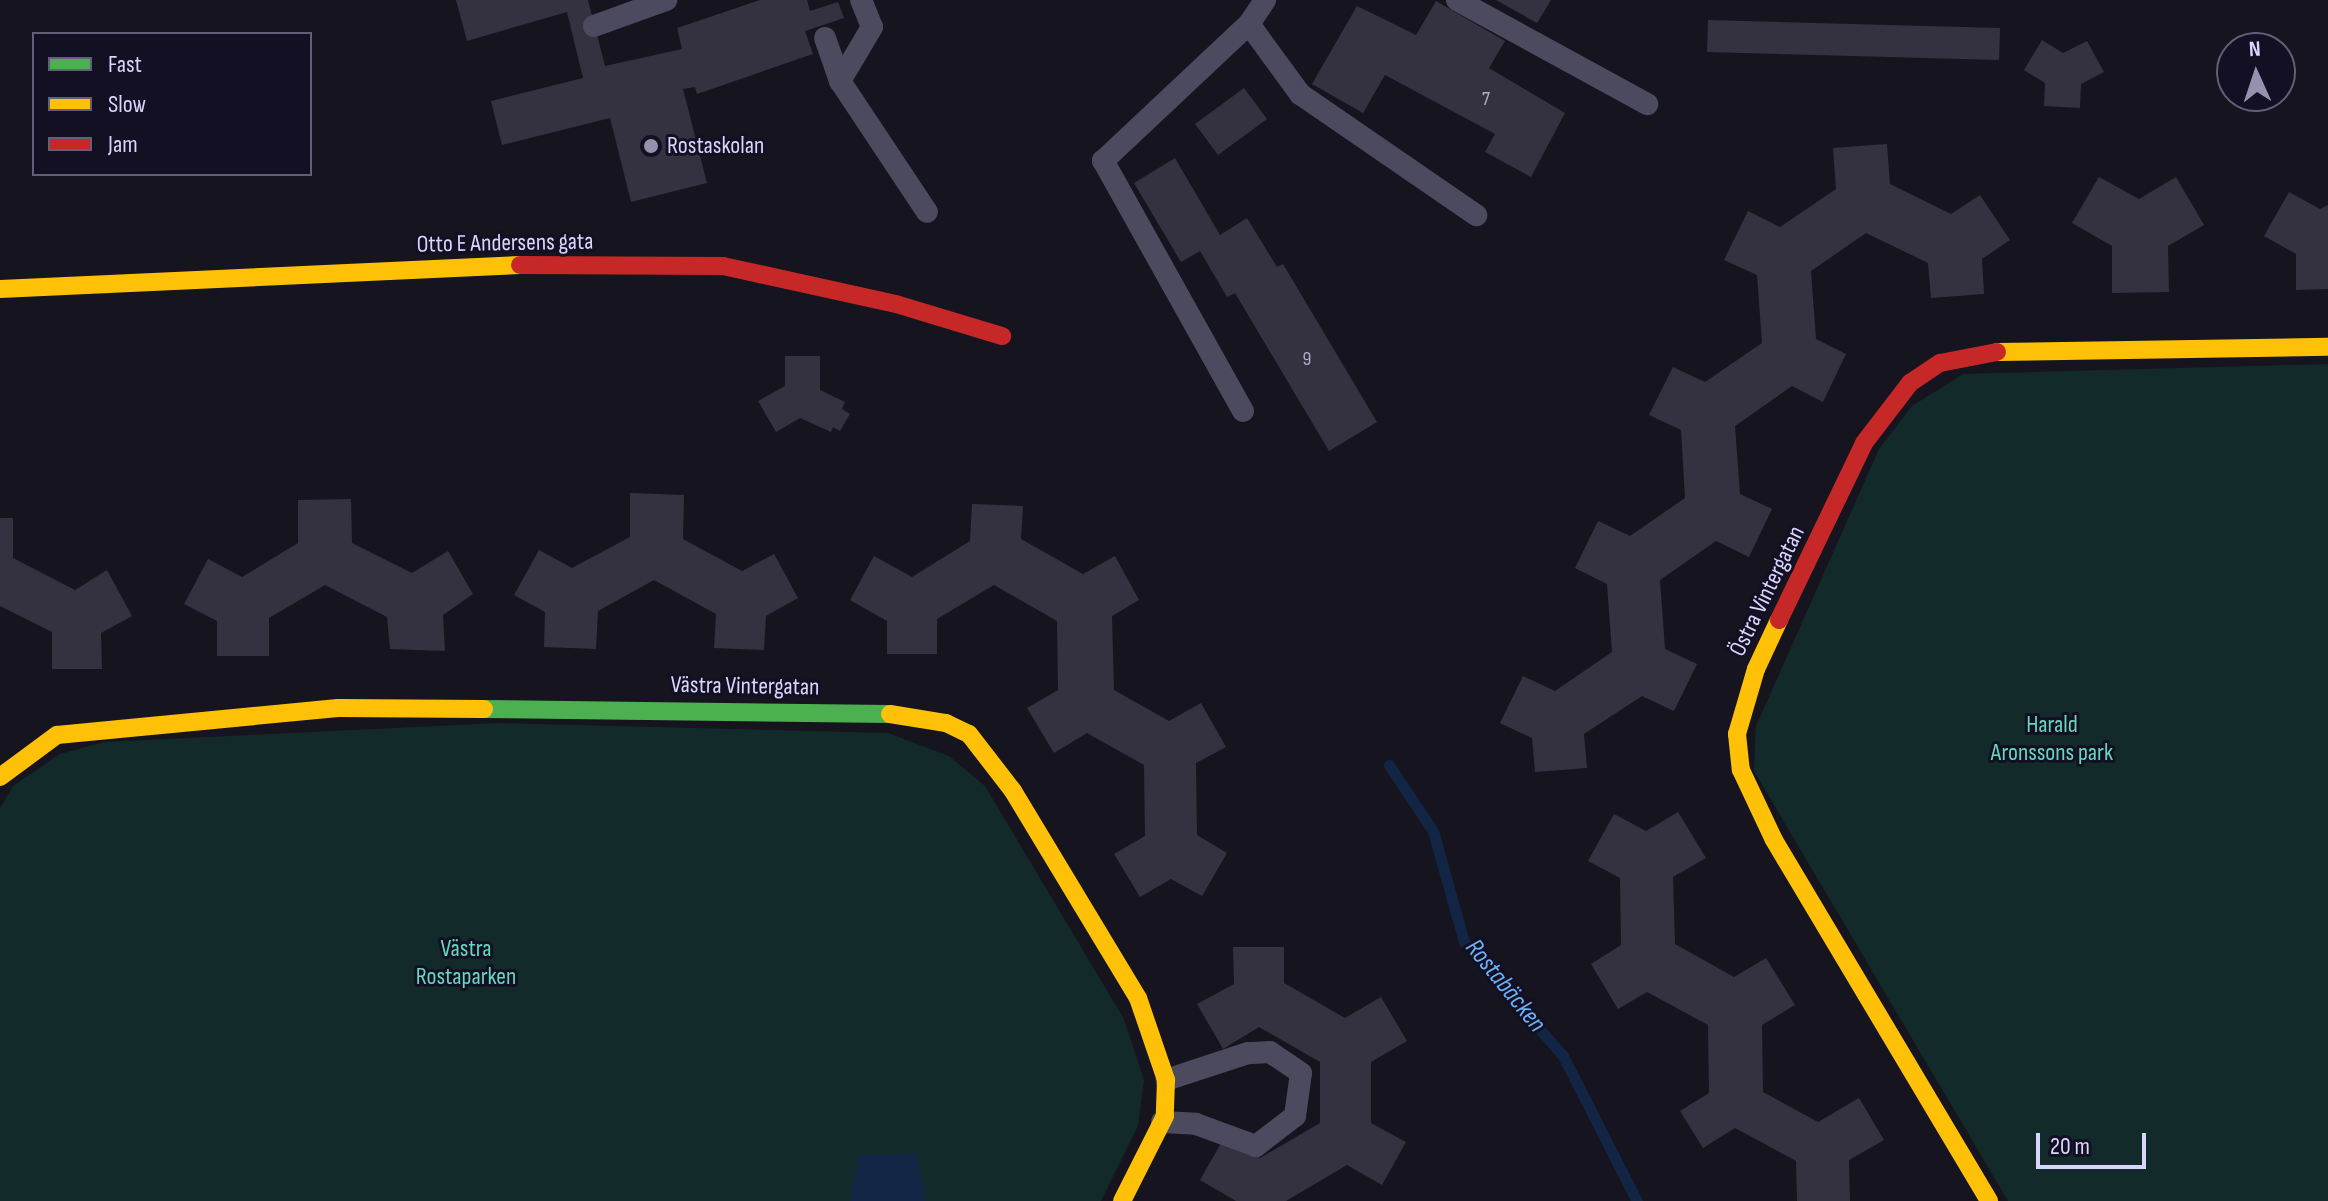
<!DOCTYPE html>
<meta charset="utf-8">
<style>
body{margin:0}
#map{position:relative;width:2328px;height:1201px;overflow:hidden;background:#16141f;font-family:"Sofia Sans Condensed",sans-serif}
div>[style]{position:absolute}
.green>*{inset:0;background:#132a2a}
.water>*{inset:0;background:#132545}
.stream>*{height:11px;margin:-5.5px;padding:0 5.5px;transform-origin:5.5px;border-radius:5.5px;background:#132545}
.building>*{inset:0;background:#343241}
.lane>*{height:22px;margin:-11px;padding:0 11px;transform-origin:11px;border-radius:11px;background:#4c4a5f}
.fast>*{height:18px;margin:-9px;padding:0 9px;transform-origin:9px;border-radius:9px;background:#4caf50}
.slow>*{height:18px;margin:-9px;padding:0 9px;transform-origin:9px;border-radius:9px;background:#ffc107}
.jam>*{height:18px;margin:-9px;padding:0 9px;transform-origin:9px;border-radius:9px;background:#c62828}
.dots>*{width:22px;height:22px;translate:-50% -50%;box-sizing:border-box;border:4px solid #131023;border-radius:50%}
span{translate:-50% -50%;white-space:nowrap;text-align:center;line-height:1.15;-webkit-text-stroke:6px #131023;paint-order:stroke}
.number-label{font-size:20px;color:#b0accd}
.number-label span{-webkit-text-stroke-width:0}
.poi-label{font-size:24px;color:#dad5fc}
.left{translate:0 -50%;text-align:left}
.street-label{font-size:24px;color:#dad5fc}
.park-label{font-size:24px;color:#65d8bd}
.water-label{font-size:26px;color:#6ab2f5;font-style:italic}
.legend{position:absolute;left:32px;top:32px;width:280px;height:144px;box-sizing:border-box;background:#131023;border:2px solid #635f7a;margin:0;padding:10px 14px;list-style:none;font-size:24px;color:#dad5fc}
.legend li{display:flex;align-items:center;gap:16px;height:40px}
.legend b{width:40px;border:2px solid #635f7a}
.north{position:absolute;left:2216px;top:32px;width:80px;height:80px;box-sizing:border-box;background:#131023;border:2px solid #635f7a;border-radius:50%;rotate:357deg;font-size:22px;font-weight:700;line-height:32px;text-align:center;color:#dad5fc}
.north::after{content:'';display:block;margin:auto;width:28px;height:36px;background:#9591af;clip-path:polygon(50% 0,100% 100%,50% 72%,0 100%)}
.scale{position:absolute;left:2036px;top:1133px;width:110px;height:36px;box-sizing:border-box;border:4px solid #dad5fc;border-top:0;padding-left:10px;font-size:24px;line-height:28px;white-space:nowrap;color:#dad5fc;-webkit-text-stroke:6px #131023;paint-order:stroke}
</style>
<div id="map">
<div class="green">
<i style="clip-path:polygon(2328px 364px,2328px 1201px,2008px 1201px,1754px 771px,1756px 726px,1879px 449px,1912px 406px,1963px 374px)"></i>
<i style="clip-path:polygon(498px 723px,888px 733px,949px 756px,985px 786px,1124px 1019px,1144px 1080px,1138px 1126px,1101px 1201px,0 1201px,0 808px,13px 786px,60px 754px,104px 742px)"></i>
</div>
<div class="water">
<i style="clip-path:polygon(916px 1153px,926px 1201px,850px 1201px,859px 1155px)"></i>
</div>
<div class="stream">
<i style="left:1389px;top:765px;width:79px;rotate:56.3deg"></i>
<i style="left:1433px;top:831px;width:115px;rotate:74.4deg"></i>
<i style="left:1464px;top:942px;width:151px;rotate:49deg"></i>
<i style="left:1563px;top:1056px;width:163px;rotate:63deg"></i>
</div>
<div class="building">
<i style="clip-path:polygon(456px 0,588px 0,605px 66px,682px 49px,677px 28px,760px 0,807px 0,810px 11px,838px 2px,844px 18px,805px 31px,813px 54px,697px 94px,695px 87px,683px 89px,707px 183px,631px 202px,610px 118px,502px 145px,491px 101px,583px 78px,567px 12px,467px 41px)"></i>
<i style="clip-path:polygon(1496px 0,1551px 0,1537px 23px)"></i>
<i style="clip-path:polygon(1436px 1px,1505px 41px,1489px 68px,1565px 113px,1531px 177px,1485px 152px,1495px 134px,1385px 75px,1363px 113px,1312px 84px,1357px 6px,1416px 35px)"></i>
<i style="clip-path:polygon(1708px 20px,2000px 28px,1999px 60px,1707px 52px)"></i>
<i style="clip-path:polygon(2042px 40px,2063px 53px,2087px 41px,2104px 72px,2081px 84px,2080px 108px,2044px 106px,2045px 83px,2024px 70px)"></i>
<i style="clip-path:polygon(1244px 88px,1267px 119px,1218px 155px,1195px 124px)"></i>
<i style="clip-path:polygon(1887px 144px,1890px 184px,1951px 214px,1980px 195px,2010px 240px,1982px 259px,1984px 294px,1931px 298px,1928px 263px,1866px 233px,1811px 271px,1816px 339px,1846px 354px,1823px 402px,1792px 386px,1735px 426px,1740px 494px,1772px 509px,1749px 557px,1716px 541px,1660px 580px,1665px 649px,1697px 664px,1674px 711px,1642px 696px,1584px 734px,1587px 768px,1535px 772px,1532px 738px,1500px 723px,1523px 676px,1555px 691px,1612px 652px,1607px 584px,1575px 568px,1598px 521px,1630px 536px,1685px 498px,1681px 430px,1649px 415px,1673px 367px,1705px 382px,1762px 343px,1757px 275px,1724px 260px,1748px 211px,1780px 227px,1836px 189px,1833px 148px)"></i>
<i style="clip-path:polygon(1175px 158px,1220px 235px,1247px 218px,1277px 267px,1283px 264px,1377px 422px,1329px 451px,1235px 293px,1227px 297px,1200px 251px,1181px 262px,1134px 183px)"></i>
<i style="clip-path:polygon(2099px 177px,2139px 199px,2176px 177px,2204px 225px,2168px 246px,2169px 292px,2112px 293px,2112px 246px,2072px 223px)"></i>
<i style="clip-path:polygon(2289px 192px,2320px 209px,2328px 205px,2328px 289px,2296px 290px,2296px 254px,2264px 236px)"></i>
<i style="clip-path:polygon(785px 356px,820px 356px,820px 390px,845px 402px,842px 409px,850px 414px,840px 431px,833px 427px,831px 432px,800px 418px,776px 432px,758px 401px,785px 386px)"></i>
<i style="clip-path:polygon(630px 493px,684px 495px,683px 539px,742px 571px,774px 554px,798px 598px,766px 616px,764px 650px,714px 648px,716px 614px,654px 580px,598px 611px,596px 649px,544px 647px,545px 612px,514px 595px,539px 550px,572px 568px,630px 537px)"></i>
<i style="clip-path:polygon(351px 499px,352px 543px,412px 573px,448px 551px,473px 594px,443px 615px,445px 651px,390px 649px,387px 617px,325px 585px,269px 618px,269px 656px,217px 656px,217px 621px,184px 604px,208px 559px,242px 577px,298px 543px,298px 500px)"></i>
<i style="clip-path:polygon(972px 504px,1023px 506px,1021px 539px,1083px 574px,1115px 556px,1139px 600px,1112px 616px,1114px 690px,1169px 721px,1201px 703px,1226px 747px,1196px 763px,1197px 835px,1227px 853px,1202px 896px,1171px 879px,1140px 897px,1114px 854px,1145px 836px,1144px 765px,1087px 733px,1054px 753px,1027px 708px,1058px 690px,1057px 621px,994px 585px,937px 619px,937px 654px,887px 654px,887px 621px,850px 600px,874px 556px,912px 577px,970px 541px)"></i>
<i style="clip-path:polygon(0 518px,13px 518px,13px 558px,75px 590px,107px 570px,132px 616px,101px 633px,102px 669px,52px 669px,52px 632px,0 606px)"></i>
<i style="clip-path:polygon(1678px 812px,1706px 858px,1673px 877px,1675px 944px,1734px 977px,1766px 958px,1795px 1005px,1762px 1025px,1763px 1092px,1818px 1122px,1859px 1098px,1884px 1140px,1849px 1160px,1850px 1201px,1797px 1201px,1796px 1161px,1735px 1128px,1703px 1148px,1680px 1111px,1709px 1093px,1708px 1025px,1647px 992px,1618px 1009px,1591px 964px,1621px 945px,1620px 878px,1588px 861px,1614px 814px,1646px 831px)"></i>
<i style="clip-path:polygon(1233px 947px,1284px 947px,1284px 983px,1345px 1018px,1381px 997px,1407px 1041px,1371px 1062px,1371px 1123px,1406px 1142px,1382px 1185px,1347px 1165px,1286px 1201px,1236px 1201px,1200px 1180px,1224px 1138px,1260px 1158px,1320px 1123px,1320px 1062px,1259px 1027px,1223px 1049px,1197px 1004px,1234px 984px)"></i>
</div>
<div class="lane">
<i style="left:1457px;top:0;width:217px;rotate:28.7deg"></i>
<i style="left:1249px;top:24px;width:87px;rotate:53.9deg"></i>
<i style="left:1300px;top:94px;width:214px;rotate:34.5deg"></i>
<i style="left:594px;top:26px;width:77px;rotate:-19.9deg"></i>
<i style="left:825px;top:38px;width:46px;rotate:70.8deg"></i>
<i style="left:840px;top:81px;width:157px;rotate:56.4deg"></i>
<i style="left:840px;top:81px;width:63px;rotate:-59.3deg"></i>
<i style="left:872px;top:27px;width:29px;rotate:-112deg"></i>
<i style="left:1243px;top:411px;width:287px;rotate:-119.2deg"></i>
<i style="left:1103px;top:161px;width:200px;rotate:-43.2deg"></i>
<i style="left:1249px;top:24px;width:29px;rotate:-56deg"></i>
<i style="left:1162px;top:1122px;width:34px;rotate:3deg"></i>
<i style="left:1196px;top:1124px;width:64px;rotate:20.1deg"></i>
<i style="left:1256px;top:1146px;width:49px;rotate:-37.6deg"></i>
<i style="left:1295px;top:1116px;width:43px;rotate:-82.1deg"></i>
<i style="left:1301px;top:1073px;width:37px;rotate:-146deg"></i>
<i style="left:1270px;top:1052px;width:22px;rotate:177deg"></i>
<i style="left:1248px;top:1053px;width:86px;rotate:161.8deg"></i>
</div>
<div class="fast">
<i style="left:484px;top:709px;width:406px;rotate:0.7deg"></i>
</div>
<div class="slow">
<i style="left:0;top:289px;width:521px;rotate:-2.64deg"></i>
<i style="left:1997px;top:352px;width:331px;rotate:-0.9deg"></i>
<i style="left:1779px;top:620px;width:54px;rotate:115.1deg"></i>
<i style="left:1756px;top:669px;width:68px;rotate:106.3deg"></i>
<i style="left:1737px;top:734px;width:36px;rotate:84deg"></i>
<i style="left:1741px;top:770px;width:77px;rotate:64.8deg"></i>
<i style="left:1774px;top:840px;width:420px;rotate:59.2deg"></i>
<i style="left:890px;top:714px;width:57px;rotate:9.1deg"></i>
<i style="left:946px;top:723px;width:25px;rotate:26deg"></i>
<i style="left:969px;top:734px;width:72px;rotate:52.3deg"></i>
<i style="left:1013px;top:791px;width:242px;rotate:58.9deg"></i>
<i style="left:1138px;top:998px;width:87px;rotate:71.1deg"></i>
<i style="left:1166px;top:1080px;width:36px;rotate:92deg"></i>
<i style="left:1165px;top:1116px;width:95px;rotate:116.8deg"></i>
<i style="left:0;top:777px;width:71px;rotate:-36.4deg"></i>
<i style="left:57px;top:735px;width:282px;rotate:-5.5deg"></i>
<i style="left:338px;top:708px;width:146px;rotate:0.4deg"></i>
</div>
<div class="jam">
<i style="left:520px;top:265px;width:203px;rotate:0.3deg"></i>
<i style="left:723px;top:266px;width:177px;rotate:12.4deg"></i>
<i style="left:896px;top:304px;width:111px;rotate:16.8deg"></i>
<i style="left:1779px;top:620px;width:196px;rotate:-64.3deg"></i>
<i style="left:1864px;top:443px;width:76px;rotate:-52.5deg"></i>
<i style="left:1910px;top:383px;width:36px;rotate:-34deg"></i>
<i style="left:1940px;top:363px;width:58px;rotate:-10.9deg"></i>
</div>
<div class="dots">
<i style="left:651px;top:146px;background:#9591af"></i>
</div>
<div class="number-label">
<span style="left:1486px;top:99px">7</span>
<span style="left:1307px;top:359px">9</span>
</div>
<div class="poi-label">
<span class="left" style="left:667px;top:146px">Rostaskolan</span>
</div>
<div class="street-label">
<span style="left:505px;top:243px;rotate:-1deg">Otto E Andersens gata</span>
<span style="left:1767px;top:591px;rotate:-64deg">Östra Vintergatan</span>
<span style="left:745px;top:686px;rotate:1deg">Västra Vintergatan</span>
</div>
<div class="park-label">
<span style="left:2052px;top:739px">Harald<br>Aronssons park</span>
<span style="left:466px;top:963px">Västra<br>Rostaparken</span>
</div>
<div class="water-label">
<span style="left:1505px;top:986px;rotate:51deg">Rostabäcken</span>
</div>
<ul class="legend">
<li><b style="height:10px;background:#4caf50"></b>Fast</li>
<li><b style="height:10px;background:#ffc107"></b>Slow</li>
<li><b style="height:10px;background:#c62828"></b>Jam</li>
</ul>
<div class="north">N</div>
<div class="scale">20 m</div>
</div>
